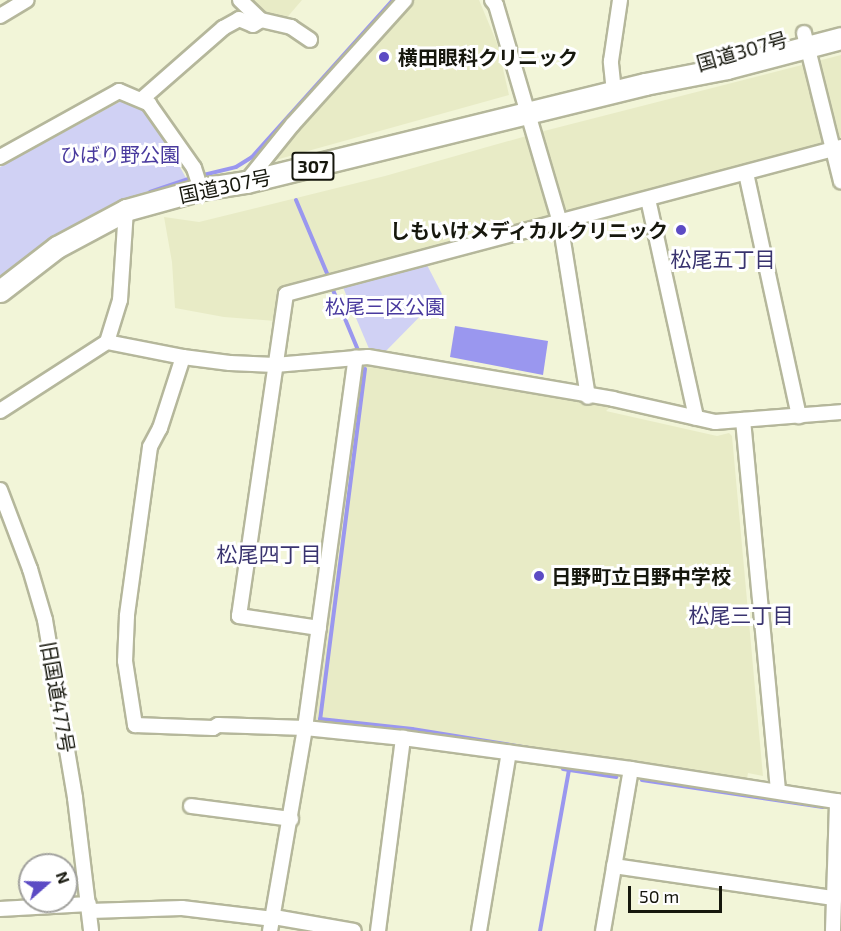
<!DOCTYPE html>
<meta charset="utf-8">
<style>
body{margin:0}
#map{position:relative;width:841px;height:931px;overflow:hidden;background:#f2f5d8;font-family:"Exo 2","Noto Sans JP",sans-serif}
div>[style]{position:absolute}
.built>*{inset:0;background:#e8ebc6}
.green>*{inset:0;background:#d0d1f4}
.water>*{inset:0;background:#9a97ef}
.stream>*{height:4px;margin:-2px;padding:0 2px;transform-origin:2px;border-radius:2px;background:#9a97ef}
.roads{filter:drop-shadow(2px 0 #b5b79b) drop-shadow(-2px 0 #b5b79b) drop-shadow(0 2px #b5b79b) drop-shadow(0 -2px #b5b79b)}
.minor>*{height:14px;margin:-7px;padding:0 7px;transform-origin:7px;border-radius:7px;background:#fff}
.highway>*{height:21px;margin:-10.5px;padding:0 10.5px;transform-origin:10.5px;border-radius:10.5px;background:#fff}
.dots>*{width:16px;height:16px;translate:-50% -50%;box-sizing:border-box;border:3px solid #fff;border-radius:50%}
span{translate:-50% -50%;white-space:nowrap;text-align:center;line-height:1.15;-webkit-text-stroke:6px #fff;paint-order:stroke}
.shield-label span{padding:2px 4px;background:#fff;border:2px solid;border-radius:4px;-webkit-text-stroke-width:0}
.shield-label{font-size:18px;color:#16170d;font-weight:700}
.street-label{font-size:20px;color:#16170d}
.poi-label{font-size:20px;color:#16170d;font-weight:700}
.left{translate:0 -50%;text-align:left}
.right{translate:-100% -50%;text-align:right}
.park-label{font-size:20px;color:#493a9e}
.neighbourhood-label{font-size:21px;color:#39336f}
.north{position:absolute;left:18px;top:853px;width:60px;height:60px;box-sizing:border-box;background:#fff;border:2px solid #a2a29e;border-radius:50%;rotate:70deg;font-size:16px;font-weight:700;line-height:24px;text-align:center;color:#16170d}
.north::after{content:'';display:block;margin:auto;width:21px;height:27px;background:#5c4bc4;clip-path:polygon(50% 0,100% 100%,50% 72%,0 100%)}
.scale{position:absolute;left:628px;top:886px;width:94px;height:27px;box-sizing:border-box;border:3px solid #16170d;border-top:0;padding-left:8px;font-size:18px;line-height:21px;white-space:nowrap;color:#16170d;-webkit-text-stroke:4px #fff;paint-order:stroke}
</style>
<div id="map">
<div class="built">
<i style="clip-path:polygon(252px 0,302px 0,284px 21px,267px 15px)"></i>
<i style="clip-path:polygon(408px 0,479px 0,497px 43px,509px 95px,272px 161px,324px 95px)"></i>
<i style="clip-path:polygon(841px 55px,841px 143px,281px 290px,275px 321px,224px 317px,175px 308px,172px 262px,164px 217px,199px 222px,385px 176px,544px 131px)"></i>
<i style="clip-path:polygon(368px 364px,611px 406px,606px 411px,717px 436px,729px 433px,732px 436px,763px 776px,748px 773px,747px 779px,317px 722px,313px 717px,360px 367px)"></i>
</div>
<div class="green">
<i style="clip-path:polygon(123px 100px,148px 109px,186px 178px,124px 200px,0 281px,0 167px)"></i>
<i style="clip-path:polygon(426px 263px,442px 294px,383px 354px,370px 351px,342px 285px)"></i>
</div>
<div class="water">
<i style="clip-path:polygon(455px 326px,548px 341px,543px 375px,450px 357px)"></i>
</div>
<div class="stream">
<i style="left:150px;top:192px;width:43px;rotate:-18.9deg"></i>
<i style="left:191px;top:178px;width:46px;rotate:-13.7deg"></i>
<i style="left:236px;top:167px;width:19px;rotate:-32deg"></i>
<i style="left:252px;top:157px;width:211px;rotate:-48.1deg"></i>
<i style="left:296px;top:200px;width:85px;rotate:67.1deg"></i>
<i style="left:333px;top:290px;width:65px;rotate:67.4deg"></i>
<i style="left:365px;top:369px;width:353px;rotate:97.3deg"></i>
<i style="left:320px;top:719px;width:93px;rotate:6.2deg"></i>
<i style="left:412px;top:729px;width:132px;rotate:9.2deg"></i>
<i style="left:563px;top:769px;width:54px;rotate:8.6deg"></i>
<i style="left:642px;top:780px;width:183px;rotate:8.5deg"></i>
<i style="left:540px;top:931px;width:164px;rotate:-79.8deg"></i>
</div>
<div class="roads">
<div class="minor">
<i style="left:240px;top:0;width:29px;rotate:44deg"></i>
<i style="left:261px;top:20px;width:31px;rotate:13deg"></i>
<i style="left:291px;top:27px;width:23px;rotate:34deg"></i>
<i style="left:492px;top:0;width:6px;rotate:51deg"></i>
<i style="left:496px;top:5px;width:226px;rotate:73.6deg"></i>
<i style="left:560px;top:222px;width:177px;rotate:80.9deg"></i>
<i style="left:0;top:16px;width:31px;rotate:-31deg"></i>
<i style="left:804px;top:33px;width:153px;rotate:76deg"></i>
<i style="left:614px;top:92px;width:31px;rotate:-96deg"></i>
<i style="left:611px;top:61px;width:62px;rotate:-81.6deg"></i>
<i style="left:142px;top:99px;width:108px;rotate:-41.2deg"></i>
<i style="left:223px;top:28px;width:18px;rotate:-29deg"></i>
<i style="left:239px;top:19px;width:15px;rotate:23deg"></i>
<i style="left:253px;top:25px;width:9px;rotate:-32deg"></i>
<i style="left:0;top:157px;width:136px;rotate:-29deg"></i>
<i style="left:119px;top:91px;width:33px;rotate:23deg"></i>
<i style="left:149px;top:104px;width:78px;rotate:54.9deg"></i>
<i style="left:194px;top:168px;width:22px;rotate:72deg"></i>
<i style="left:746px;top:173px;width:249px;rotate:77.7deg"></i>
<i style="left:247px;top:181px;width:73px;rotate:-51.1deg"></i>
<i style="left:293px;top:124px;width:167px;rotate:-47.9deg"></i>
<i style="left:648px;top:199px;width:224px;rotate:77.6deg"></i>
<i style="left:107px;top:342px;width:77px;rotate:11.2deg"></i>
<i style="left:183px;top:357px;width:47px;rotate:7.3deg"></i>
<i style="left:230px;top:363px;width:45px;rotate:2.5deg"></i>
<i style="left:275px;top:365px;width:93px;rotate:-4.9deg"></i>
<i style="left:368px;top:357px;width:249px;rotate:9.7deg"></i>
<i style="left:613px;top:399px;width:105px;rotate:12.7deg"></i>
<i style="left:715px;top:422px;width:126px;rotate:-4.5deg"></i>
<i style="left:183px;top:357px;width:75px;rotate:107.9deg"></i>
<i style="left:160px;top:428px;width:21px;rotate:118deg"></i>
<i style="left:150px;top:447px;width:171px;rotate:97.8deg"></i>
<i style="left:127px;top:616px;width:45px;rotate:92.5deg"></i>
<i style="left:125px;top:661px;width:65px;rotate:81.1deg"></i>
<i style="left:135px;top:725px;width:78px;rotate:2.2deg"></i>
<i style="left:213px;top:728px;width:6px;rotate:-31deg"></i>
<i style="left:218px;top:725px;width:87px;rotate:2deg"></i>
<i style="left:305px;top:728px;width:99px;rotate:5.8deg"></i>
<i style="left:403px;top:738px;width:230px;rotate:7.7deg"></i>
<i style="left:631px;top:769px;width:213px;rotate:8.9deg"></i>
<i style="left:0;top:411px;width:127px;rotate:-32.8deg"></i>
<i style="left:107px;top:342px;width:44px;rotate:-72.8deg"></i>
<i style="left:120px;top:300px;width:90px;rotate:-86.2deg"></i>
<i style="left:743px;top:420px;width:372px;rotate:84.6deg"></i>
<i style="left:0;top:490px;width:85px;rotate:69.2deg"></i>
<i style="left:30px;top:569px;width:53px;rotate:73.6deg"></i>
<i style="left:45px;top:620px;width:181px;rotate:80.4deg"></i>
<i style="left:75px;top:798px;width:134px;rotate:83.1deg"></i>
<i style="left:319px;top:628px;width:81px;rotate:-171.5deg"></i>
<i style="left:239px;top:616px;width:325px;rotate:-81.7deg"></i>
<i style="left:286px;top:294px;width:574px;rotate:-14.83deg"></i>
<i style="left:191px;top:806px;width:101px;rotate:7.4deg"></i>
<i style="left:614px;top:866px;width:222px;rotate:8.3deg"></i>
<i style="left:0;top:909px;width:89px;rotate:-3.2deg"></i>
<i style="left:90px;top:911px;width:92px;rotate:-1.9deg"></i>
<i style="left:182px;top:908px;width:92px;rotate:6.9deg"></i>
<i style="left:274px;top:917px;width:81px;rotate:9.9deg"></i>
<i style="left:270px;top:931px;width:206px;rotate:-80.2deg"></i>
<i style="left:305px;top:728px;width:374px;rotate:-82.2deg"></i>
<i style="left:378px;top:931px;width:195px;rotate:-82.6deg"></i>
<i style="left:479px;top:931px;width:181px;rotate:-80.5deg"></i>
<i style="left:603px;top:931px;width:164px;rotate:-80.2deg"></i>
<i style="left:833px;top:931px;width:130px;rotate:-88.2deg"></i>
</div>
<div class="highway">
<i style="left:0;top:291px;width:72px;rotate:-37.7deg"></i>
<i style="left:57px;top:247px;width:78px;rotate:-28.2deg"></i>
<i style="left:126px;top:210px;width:78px;rotate:-15.6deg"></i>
<i style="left:201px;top:189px;width:46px;rotate:-8.8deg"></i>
<i style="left:246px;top:182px;width:411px;rotate:-13.8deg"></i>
<i style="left:645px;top:84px;width:84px;rotate:-11deg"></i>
<i style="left:727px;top:68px;width:118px;rotate:-14.7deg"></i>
</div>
</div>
<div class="dots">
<i style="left:384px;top:57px;background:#5c4bc4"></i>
<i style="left:681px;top:230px;background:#5c4bc4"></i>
<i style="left:539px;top:576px;background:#5c4bc4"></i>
</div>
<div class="shield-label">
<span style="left:313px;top:166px">307</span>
</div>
<div class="street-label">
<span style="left:742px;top:51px;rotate:-16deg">国道307号</span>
<span style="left:225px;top:186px;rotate:-12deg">国道307号</span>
<span style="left:58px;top:697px;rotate:80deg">旧国道477号</span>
</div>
<div class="poi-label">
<span class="left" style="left:398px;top:57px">横田眼科クリニック</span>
<span class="right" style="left:668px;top:230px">しもいけメディカルクリニック</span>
<span class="left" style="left:551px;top:576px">日野町立日野中学校</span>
</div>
<div class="park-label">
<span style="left:120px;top:154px">ひばり野公園</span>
<span style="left:385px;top:306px">松尾三区公園</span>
</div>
<div class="neighbourhood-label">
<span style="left:723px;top:259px">松尾五丁目</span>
<span style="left:269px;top:554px">松尾四丁目</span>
<span style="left:741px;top:615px">松尾三丁目</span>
</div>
<div class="north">N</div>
<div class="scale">50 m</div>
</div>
